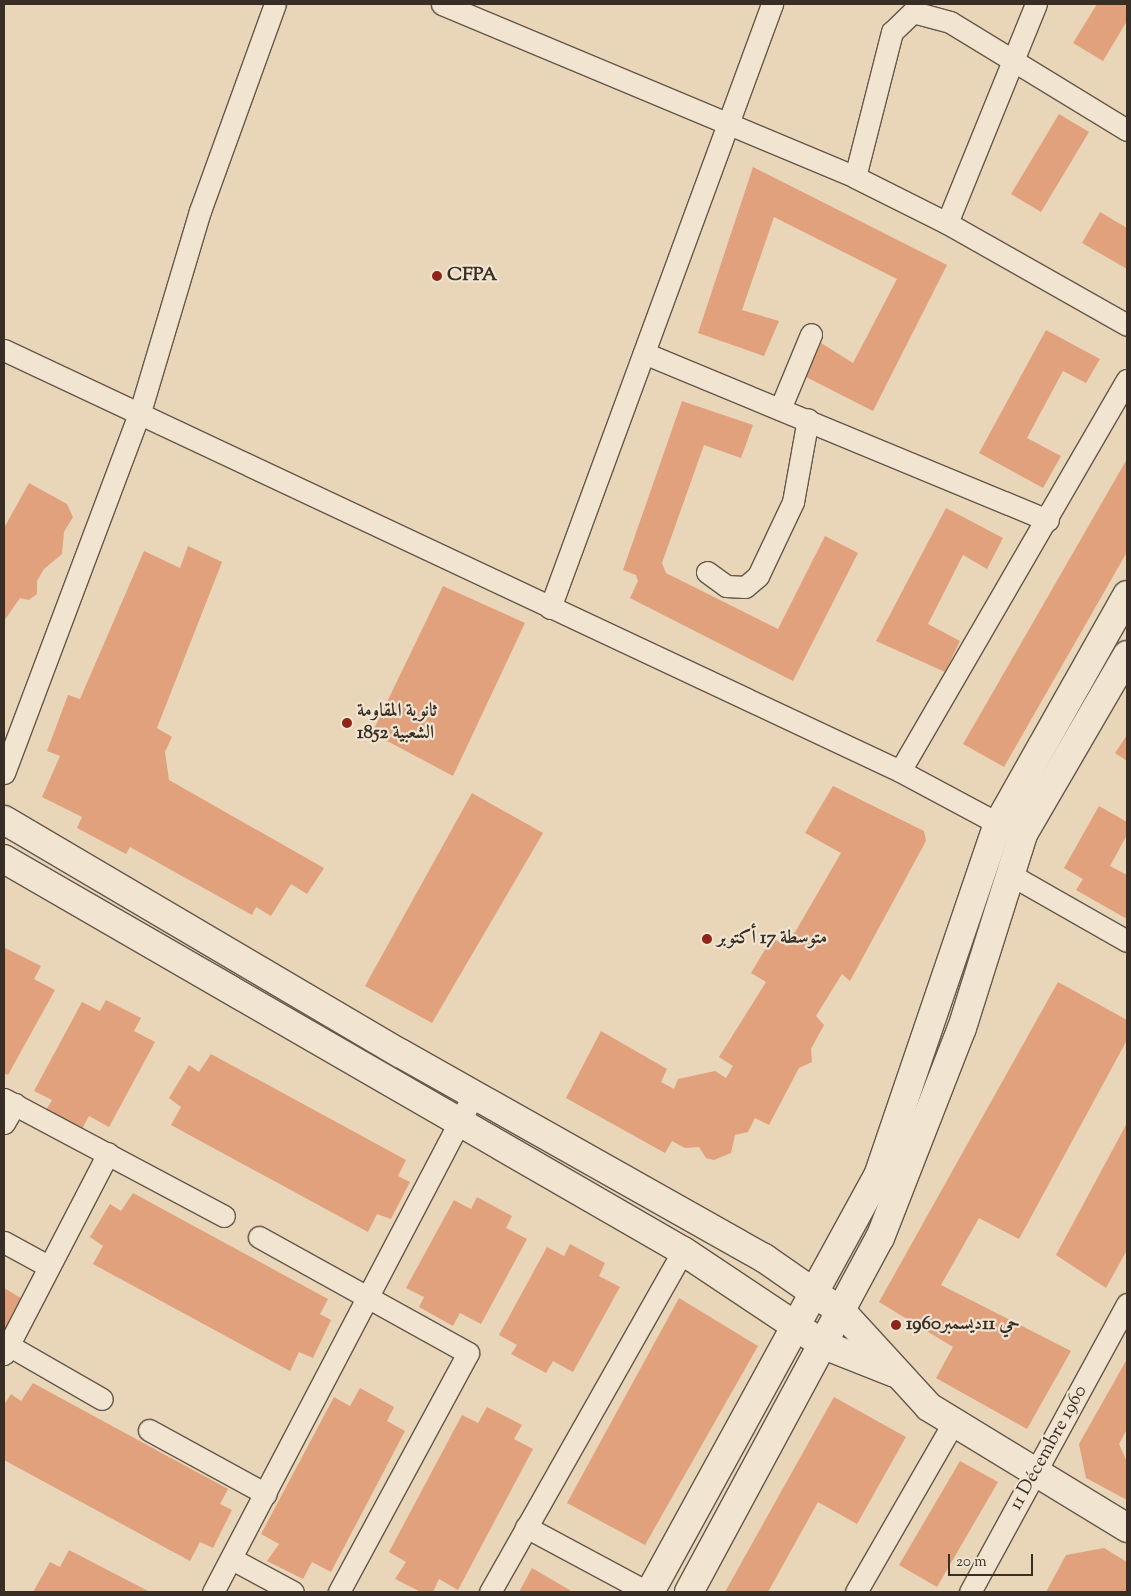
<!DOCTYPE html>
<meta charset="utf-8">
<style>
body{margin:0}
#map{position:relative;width:1131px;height:1596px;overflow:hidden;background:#e9d5b8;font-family:"Sorts Mill Goudy",Amiri,serif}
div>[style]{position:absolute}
.building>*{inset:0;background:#e1a17d}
.roads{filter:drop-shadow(1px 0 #64584a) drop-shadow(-1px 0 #64584a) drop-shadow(0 1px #64584a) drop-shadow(0 -1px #64584a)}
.minor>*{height:21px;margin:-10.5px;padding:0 10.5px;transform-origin:10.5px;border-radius:10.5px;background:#f1e4d1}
.tertiary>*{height:28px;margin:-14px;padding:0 14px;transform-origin:14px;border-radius:14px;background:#f1e4d1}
.dots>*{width:14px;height:14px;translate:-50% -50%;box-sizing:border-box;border:2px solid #f1e4d1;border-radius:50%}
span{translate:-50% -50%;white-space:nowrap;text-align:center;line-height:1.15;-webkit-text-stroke:4.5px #f1e4d1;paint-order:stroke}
.poi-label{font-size:19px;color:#382e25;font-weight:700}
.left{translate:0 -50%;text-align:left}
.street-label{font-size:19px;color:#382e25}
.frame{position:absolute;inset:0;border:5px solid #382e25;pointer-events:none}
.scale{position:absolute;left:948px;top:1554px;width:85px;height:22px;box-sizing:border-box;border:2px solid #382e25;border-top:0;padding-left:6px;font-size:15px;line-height:18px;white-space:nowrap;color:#382e25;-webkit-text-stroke:4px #f1e4d1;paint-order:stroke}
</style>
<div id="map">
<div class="building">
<i style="clip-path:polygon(1097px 4px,1127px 4px,1127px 21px,1103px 61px,1073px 43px)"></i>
<i style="clip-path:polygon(1059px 114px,1089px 132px,1041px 212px,1011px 194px)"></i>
<i style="clip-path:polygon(753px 167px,947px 265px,873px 411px,806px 377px,821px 343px,853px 363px,897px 279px,774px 217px,742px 310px,779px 321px,764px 356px,698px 333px)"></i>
<i style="clip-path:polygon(1100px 212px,1127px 228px,1127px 269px,1082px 243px)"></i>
<i style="clip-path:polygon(1046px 330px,1100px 359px,1086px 383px,1063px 371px,1027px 438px,1061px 456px,1043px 488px,979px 453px)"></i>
<i style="clip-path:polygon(682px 401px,753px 425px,741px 458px,704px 445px,662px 563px,666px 573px,778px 629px,825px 536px,858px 553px,793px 681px,630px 598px,638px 581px,636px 575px,623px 570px)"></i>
<i style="clip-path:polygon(1127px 459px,1127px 552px,1004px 767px,963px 744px)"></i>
<i style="clip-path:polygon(29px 483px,67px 504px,73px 517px,64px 532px,62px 554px,44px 569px,37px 581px,37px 594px,29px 600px,20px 598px,4px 621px,4px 528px)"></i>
<i style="clip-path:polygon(946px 508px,1003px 538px,987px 569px,963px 555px,928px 624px,960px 641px,945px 672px,876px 641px)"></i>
<i style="clip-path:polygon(188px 546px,222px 562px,157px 728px,172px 737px,165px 752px,169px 780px,324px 868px,307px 894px,291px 884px,271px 916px,256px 907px,252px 915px,130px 847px,126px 854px,77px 828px,82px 817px,42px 797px,60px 756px,47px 751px,68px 695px,80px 699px,144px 551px,180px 568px)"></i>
<i style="clip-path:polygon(443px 586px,525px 623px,453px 776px,372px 733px)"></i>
<i style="clip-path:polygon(1127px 735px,1127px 761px,1115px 753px)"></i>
<i style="clip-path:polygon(833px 786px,924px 831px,926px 841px,850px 981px,842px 974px,816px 1016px,824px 1025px,811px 1049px,812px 1062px,799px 1068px,769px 1125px,755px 1118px,748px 1132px,735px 1135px,731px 1153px,714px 1160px,706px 1158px,699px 1147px,685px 1148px,672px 1141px,665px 1153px,566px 1098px,601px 1031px,667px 1069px,661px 1082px,674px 1089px,678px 1079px,715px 1071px,726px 1078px,733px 1066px,719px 1057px,766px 982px,751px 973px,772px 938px,787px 946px,841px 853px,805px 833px)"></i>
<i style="clip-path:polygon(472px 793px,543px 833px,432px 1023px,365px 986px)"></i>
<i style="clip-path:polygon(1099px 806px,1127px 822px,1127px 835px,1110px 866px,1127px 875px,1127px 919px,1076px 890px,1083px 879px,1064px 868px)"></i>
<i style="clip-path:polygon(5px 948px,41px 966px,34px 979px,55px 990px,8px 1075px,4px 1073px)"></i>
<i style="clip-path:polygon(1058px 982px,1127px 1020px,1127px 1040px,1019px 1239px,979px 1218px,941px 1285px,1071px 1351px,1027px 1429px,936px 1378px,953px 1347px,879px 1302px)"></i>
<i style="clip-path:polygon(106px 1000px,141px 1018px,134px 1031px,155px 1042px,109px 1127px,89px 1116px,82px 1129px,46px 1110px,52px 1100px,34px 1091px,82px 1002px,100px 1011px)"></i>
<i style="clip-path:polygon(211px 1054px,406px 1160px,398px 1176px,410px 1182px,391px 1219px,377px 1214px,368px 1232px,171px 1125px,181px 1107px,169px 1098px,189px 1065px,199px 1072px)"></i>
<i style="clip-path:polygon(1127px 1123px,1127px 1250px,1106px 1288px,1056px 1255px)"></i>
<i style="clip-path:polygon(133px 1193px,328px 1299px,320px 1314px,331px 1320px,313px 1358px,299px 1352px,290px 1371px,93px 1264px,103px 1246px,90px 1237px,110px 1204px,121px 1211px)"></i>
<i style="clip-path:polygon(477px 1197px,512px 1216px,506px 1228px,527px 1239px,481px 1324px,460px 1313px,453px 1326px,419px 1307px,424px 1297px,406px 1288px,454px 1200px,471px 1209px)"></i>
<i style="clip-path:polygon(570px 1244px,605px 1263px,599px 1276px,620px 1287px,573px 1372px,553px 1361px,546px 1373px,511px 1354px,517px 1345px,499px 1335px,547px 1247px,564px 1256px)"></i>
<i style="clip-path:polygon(4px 1288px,21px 1298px,4px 1330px)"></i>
<i style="clip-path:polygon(679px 1298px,758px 1346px,645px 1545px,567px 1503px)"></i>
<i style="clip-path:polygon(1127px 1359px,1127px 1429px,1119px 1444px,1127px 1462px,1127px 1500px,1086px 1478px,1079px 1444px)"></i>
<i style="clip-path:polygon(33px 1383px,228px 1489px,220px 1504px,232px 1510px,213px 1548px,200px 1542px,190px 1561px,4px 1460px,4px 1405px,11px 1394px,21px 1401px)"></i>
<i style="clip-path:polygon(360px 1388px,394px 1407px,387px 1421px,405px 1431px,331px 1572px,312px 1562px,303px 1579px,267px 1561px,279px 1544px,261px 1534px,334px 1397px,350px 1406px)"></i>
<i style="clip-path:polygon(834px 1397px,906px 1437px,857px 1524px,818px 1502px,768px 1592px,725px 1592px)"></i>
<i style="clip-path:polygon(487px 1407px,522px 1425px,514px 1439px,533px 1449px,458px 1590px,439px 1579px,433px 1592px,421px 1592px,395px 1579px,406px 1562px,389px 1552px,462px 1415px,478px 1423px)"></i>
<i style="clip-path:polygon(960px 1461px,998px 1482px,937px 1587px,899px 1565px)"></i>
<i style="clip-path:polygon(1104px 1548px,1127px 1562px,1127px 1592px,1046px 1592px,1066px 1555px)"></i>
<i style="clip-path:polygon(69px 1550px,150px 1592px,33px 1592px,50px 1562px,60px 1567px)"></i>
<i style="clip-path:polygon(532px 1568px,573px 1592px,519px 1592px)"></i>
</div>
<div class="roads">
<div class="minor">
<i style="left:442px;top:4px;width:448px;rotate:22.7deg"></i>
<i style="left:855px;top:177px;width:103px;rotate:26.6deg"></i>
<i style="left:947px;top:223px;width:207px;rotate:29.5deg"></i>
<i style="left:855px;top:177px;width:150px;rotate:-75.7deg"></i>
<i style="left:892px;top:32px;width:29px;rotate:-44deg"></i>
<i style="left:913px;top:12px;width:38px;rotate:15deg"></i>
<i style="left:950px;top:22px;width:207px;rotate:31.4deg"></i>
<i style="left:947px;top:223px;width:236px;rotate:-67.9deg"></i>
<i style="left:4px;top:350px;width:990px;rotate:25.17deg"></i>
<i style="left:900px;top:771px;width:125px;rotate:28.2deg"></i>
<i style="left:644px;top:353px;width:437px;rotate:22.5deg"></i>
<i style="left:780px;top:409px;width:81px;rotate:-67.5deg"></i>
<i style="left:707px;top:572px;width:24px;rotate:36deg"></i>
<i style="left:726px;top:586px;width:19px;rotate:3deg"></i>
<i style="left:745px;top:587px;width:17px;rotate:-40deg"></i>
<i style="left:758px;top:576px;width:82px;rotate:-64.7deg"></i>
<i style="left:793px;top:502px;width:84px;rotate:-79.8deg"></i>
<i style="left:550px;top:608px;width:644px;rotate:-69.82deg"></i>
<i style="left:900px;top:771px;width:452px;rotate:-59.9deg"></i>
<i style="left:4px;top:773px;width:386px;rotate:-69.4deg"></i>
<i style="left:140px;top:412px;width:210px;rotate:-73.4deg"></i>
<i style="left:200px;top:211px;width:220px;rotate:-70.1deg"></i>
<i style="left:1013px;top:876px;width:131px;rotate:29.7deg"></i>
<i style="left:4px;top:1099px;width:249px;rotate:28deg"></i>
<i style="left:4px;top:1123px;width:22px;rotate:-60deg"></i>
<i style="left:259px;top:1237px;width:239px;rotate:29deg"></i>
<i style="left:468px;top:1353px;width:272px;rotate:118.4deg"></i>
<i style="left:4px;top:1242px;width:50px;rotate:28.6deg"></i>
<i style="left:8px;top:1345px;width:108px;rotate:29.9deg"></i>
<i style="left:4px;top:1354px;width:226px;rotate:-62.6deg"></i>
<i style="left:149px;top:1430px;width:133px;rotate:28.7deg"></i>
<i style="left:526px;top:1527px;width:137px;rotate:28.2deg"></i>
<i style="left:232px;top:1559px;width:69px;rotate:28.4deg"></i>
<i style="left:213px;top:1592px;width:564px;rotate:-62.35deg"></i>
<i style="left:490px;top:1592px;width:392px;rotate:-60.5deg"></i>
<i style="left:856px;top:1592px;width:195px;rotate:-60.1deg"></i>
<i style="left:970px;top:1592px;width:328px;rotate:-61.4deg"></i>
</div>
<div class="tertiary">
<i style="left:4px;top:820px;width:459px;rotate:30.5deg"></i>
<i style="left:400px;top:1053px;width:418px;rotate:29.4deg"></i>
<i style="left:764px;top:1258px;width:96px;rotate:34.8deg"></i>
<i style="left:843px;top:1313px;width:127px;rotate:47.5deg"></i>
<i style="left:929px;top:1407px;width:232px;rotate:31.4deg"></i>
<i style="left:4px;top:859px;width:784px;rotate:30deg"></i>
<i style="left:683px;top:1251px;width:169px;rotate:33.7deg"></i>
<i style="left:824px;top:1345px;width:76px;rotate:21.5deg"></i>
<i style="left:650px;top:1592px;width:474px;rotate:-61.3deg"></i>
<i style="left:878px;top:1176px;width:370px;rotate:-71.2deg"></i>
<i style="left:997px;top:826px;width:265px;rotate:-60.6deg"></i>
<i style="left:689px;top:1592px;width:402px;rotate:-61.7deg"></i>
<i style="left:880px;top:1238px;width:225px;rotate:-68.7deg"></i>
<i style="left:962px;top:1028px;width:203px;rotate:-72.5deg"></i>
<i style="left:1023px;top:834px;width:207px;rotate:-59.8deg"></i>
</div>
</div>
<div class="dots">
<i style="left:437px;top:276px;background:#8f2418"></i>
<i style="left:347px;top:723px;background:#8f2418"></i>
<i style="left:707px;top:939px;background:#8f2418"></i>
<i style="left:896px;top:1325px;background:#8f2418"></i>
</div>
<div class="poi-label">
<span class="left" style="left:447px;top:276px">CFPA</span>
<span class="left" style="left:357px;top:723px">ثانوية المقاومة<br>الشعبية 1852</span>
<span class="left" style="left:717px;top:939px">متوسطة 17 أكتوبر</span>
<span class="left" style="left:906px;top:1325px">حي 11ديسمبر1960</span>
</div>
<div class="street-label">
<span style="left:1049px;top:1448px;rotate:-61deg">11 Décembre 1960</span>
</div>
<div class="frame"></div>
<div class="scale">20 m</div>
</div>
